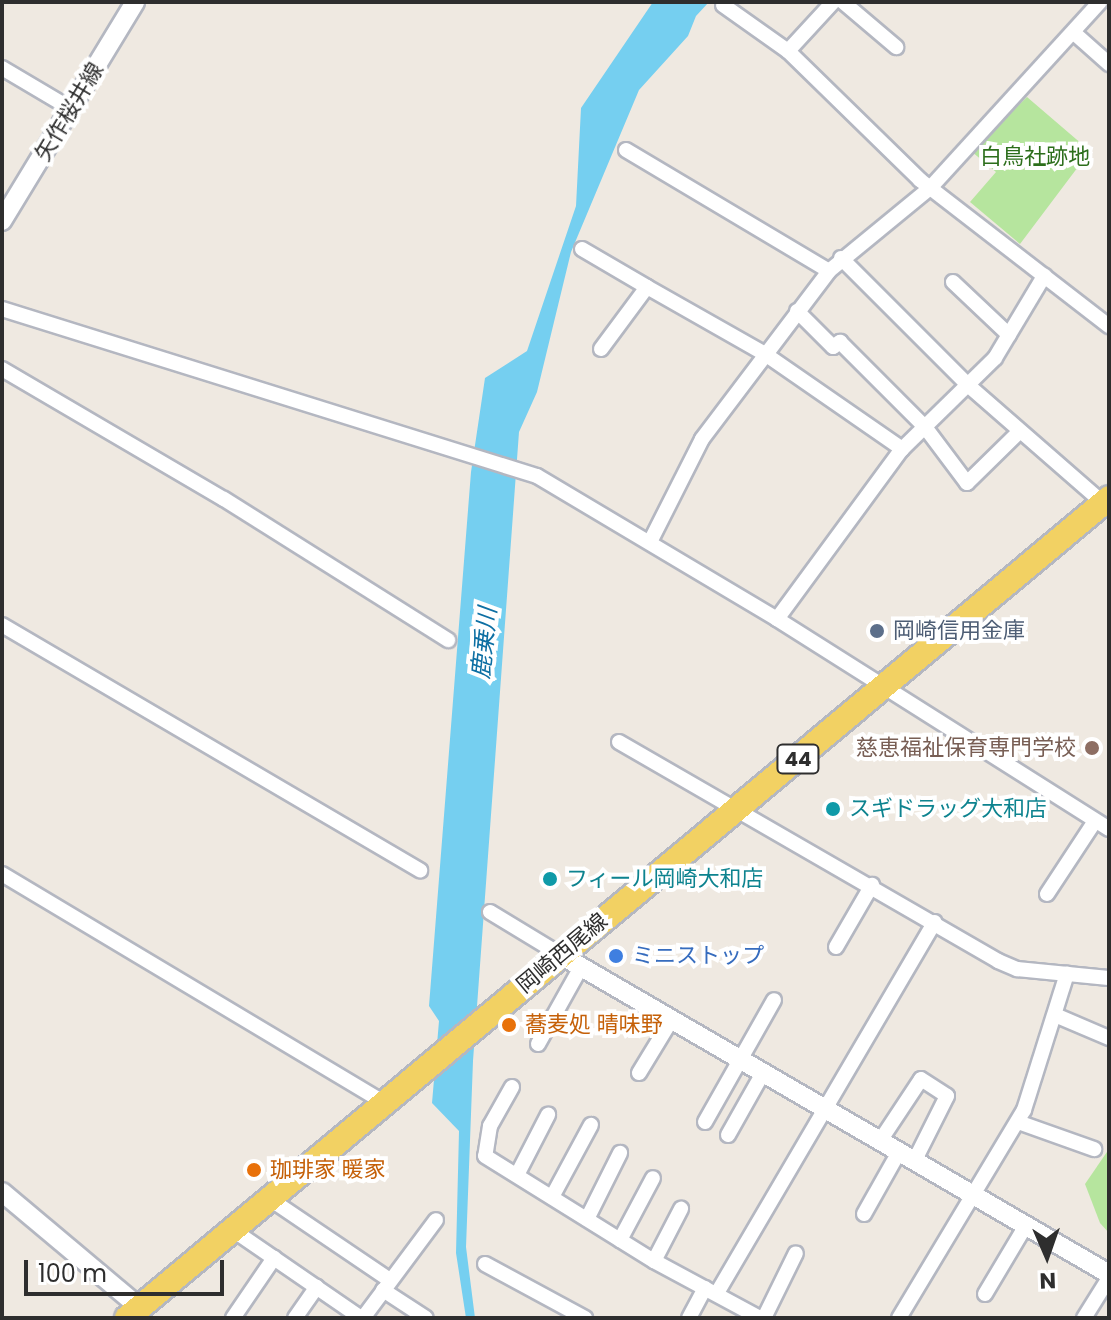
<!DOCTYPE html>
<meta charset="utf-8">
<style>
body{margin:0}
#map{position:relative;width:1111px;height:1320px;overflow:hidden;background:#efe9e1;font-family:Poppins,"Noto Sans JP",sans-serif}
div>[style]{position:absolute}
.green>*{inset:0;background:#b6e59e}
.water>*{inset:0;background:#75cff0}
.roads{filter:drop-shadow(2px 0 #b4b7c1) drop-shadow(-2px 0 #b4b7c1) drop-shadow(0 2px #b4b7c1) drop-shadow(0 -2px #b4b7c1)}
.minor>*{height:14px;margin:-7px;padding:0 7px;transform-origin:7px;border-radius:7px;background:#fff}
.tertiary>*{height:18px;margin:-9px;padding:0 9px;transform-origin:9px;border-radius:9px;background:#fff}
.primary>*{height:24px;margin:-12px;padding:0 12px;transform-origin:12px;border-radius:12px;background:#f2d163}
.dots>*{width:22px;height:22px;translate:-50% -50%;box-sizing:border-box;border:4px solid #fff;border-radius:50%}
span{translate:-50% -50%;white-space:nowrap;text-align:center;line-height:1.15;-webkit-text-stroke:8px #fff;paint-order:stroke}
.shield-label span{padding:2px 6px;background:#fff;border:2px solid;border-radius:6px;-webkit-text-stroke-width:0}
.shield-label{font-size:20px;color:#2e2e2e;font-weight:700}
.street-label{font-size:22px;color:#2e2e2e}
.park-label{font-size:22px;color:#2c6e1b}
.service-label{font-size:22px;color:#4e5e75}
.left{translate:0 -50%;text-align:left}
.education-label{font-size:22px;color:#785e54}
.right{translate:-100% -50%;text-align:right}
.culture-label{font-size:22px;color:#0d838f}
.shop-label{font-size:22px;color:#366cbe}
.food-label{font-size:22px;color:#c56008}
.water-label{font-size:24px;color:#0d6fa3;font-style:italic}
.frame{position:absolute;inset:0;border:4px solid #2e2e2e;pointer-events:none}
.north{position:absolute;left:1007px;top:1216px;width:80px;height:80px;-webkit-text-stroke:6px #fff;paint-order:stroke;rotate:178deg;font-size:22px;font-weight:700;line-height:32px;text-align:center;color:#2e2e2e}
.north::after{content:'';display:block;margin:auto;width:28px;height:36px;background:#2e2e2e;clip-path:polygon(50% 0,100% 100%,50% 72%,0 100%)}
.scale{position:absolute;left:24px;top:1260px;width:200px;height:36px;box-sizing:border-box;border:4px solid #2e2e2e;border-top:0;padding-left:10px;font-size:24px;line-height:28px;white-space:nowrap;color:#2e2e2e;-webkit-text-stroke:6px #fff;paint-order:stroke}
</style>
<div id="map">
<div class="green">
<i style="clip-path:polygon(1027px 97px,1090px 151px,1020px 244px,970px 202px,996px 172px,971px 151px)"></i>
<i style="clip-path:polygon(1109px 1149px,1109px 1233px,1100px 1223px,1085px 1184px)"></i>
</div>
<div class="water">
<i style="clip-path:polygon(653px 2px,709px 2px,696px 16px,688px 36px,639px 90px,571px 252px,537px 392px,519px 432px,473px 1061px,466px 1247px,475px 1318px,466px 1318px,456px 1253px,459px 1131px,432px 1103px,439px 1021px,429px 1006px,471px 472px,485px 378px,527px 351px,576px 206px,581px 108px)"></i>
</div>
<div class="roads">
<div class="minor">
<i style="left:843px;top:2px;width:70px;rotate:40.3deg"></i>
<i style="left:723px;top:5px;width:80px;rotate:35.3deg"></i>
<i style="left:788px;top:51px;width:185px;rotate:44.3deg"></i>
<i style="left:920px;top:180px;width:239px;rotate:37.7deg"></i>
<i style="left:1074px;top:33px;width:47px;rotate:41.5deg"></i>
<i style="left:788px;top:51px;width:67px;rotate:-47.4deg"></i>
<i style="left:2px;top:68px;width:80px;rotate:30.7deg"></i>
<i style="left:626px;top:150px;width:236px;rotate:30.8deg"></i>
<i style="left:582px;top:249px;width:75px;rotate:30.3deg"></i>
<i style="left:841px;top:258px;width:181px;rotate:45deg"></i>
<i style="left:969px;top:386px;width:178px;rotate:41.1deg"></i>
<i style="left:953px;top:282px;width:77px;rotate:43.4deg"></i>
<i style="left:2px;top:309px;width:560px;rotate:17.34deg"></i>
<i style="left:537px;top:476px;width:279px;rotate:30.8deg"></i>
<i style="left:777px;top:619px;width:393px;rotate:32.3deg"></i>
<i style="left:797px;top:311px;width:51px;rotate:45deg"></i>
<i style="left:833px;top:347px;width:9px;rotate:-36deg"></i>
<i style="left:840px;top:342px;width:120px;rotate:45deg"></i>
<i style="left:925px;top:427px;width:70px;rotate:53.1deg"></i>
<i style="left:967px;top:483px;width:74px;rotate:-44.5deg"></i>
<i style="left:601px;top:349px;width:77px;rotate:-53.4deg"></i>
<i style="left:647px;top:287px;width:136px;rotate:29.6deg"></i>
<i style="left:765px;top:354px;width:167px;rotate:34.7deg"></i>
<i style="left:2px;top:369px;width:257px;rotate:30.4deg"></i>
<i style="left:224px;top:499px;width:265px;rotate:32.2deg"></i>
<i style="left:650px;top:542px;width:115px;rotate:-63.2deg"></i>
<i style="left:702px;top:439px;width:211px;rotate:-52.9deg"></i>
<i style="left:829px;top:271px;width:131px;rotate:-39.4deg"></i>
<i style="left:930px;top:188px;width:252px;rotate:-47.6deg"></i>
<i style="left:777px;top:619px;width:211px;rotate:-53.7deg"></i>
<i style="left:902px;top:449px;width:130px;rotate:-44.4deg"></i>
<i style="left:995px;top:358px;width:96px;rotate:-59.1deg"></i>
<i style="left:2px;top:625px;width:485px;rotate:30.4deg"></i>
<i style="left:619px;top:742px;width:438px;rotate:30deg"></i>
<i style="left:998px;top:961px;width:21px;rotate:23deg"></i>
<i style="left:1017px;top:969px;width:92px;rotate:5.6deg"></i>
<i style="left:2px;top:874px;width:448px;rotate:30.9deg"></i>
<i style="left:1047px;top:894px;width:87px;rotate:-56.7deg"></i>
<i style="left:490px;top:912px;width:81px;rotate:31.3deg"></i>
<i style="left:836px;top:947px;width:72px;rotate:-59.9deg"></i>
<i style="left:1055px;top:1015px;width:59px;rotate:23.1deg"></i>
<i style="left:538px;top:1044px;width:88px;rotate:-60.8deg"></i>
<i style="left:639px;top:1073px;width:63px;rotate:-58.6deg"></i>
<i style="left:512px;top:1087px;width:45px;rotate:119.4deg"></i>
<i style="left:490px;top:1126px;width:30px;rotate:99deg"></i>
<i style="left:485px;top:1156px;width:199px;rotate:31.9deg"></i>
<i style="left:654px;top:1261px;width:120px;rotate:28.3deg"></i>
<i style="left:705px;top:1122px;width:140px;rotate:-60.5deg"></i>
<i style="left:1018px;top:1122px;width:81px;rotate:19.6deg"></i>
<i style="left:728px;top:1135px;width:71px;rotate:-60.6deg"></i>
<i style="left:880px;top:1141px;width:74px;rotate:-56.5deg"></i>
<i style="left:921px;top:1079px;width:31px;rotate:33deg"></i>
<i style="left:947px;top:1096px;width:74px;rotate:116.6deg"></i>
<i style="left:517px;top:1175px;width:68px;rotate:-62.7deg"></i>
<i style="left:552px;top:1197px;width:82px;rotate:-61.6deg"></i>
<i style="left:270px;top:1199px;width:143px;rotate:34.1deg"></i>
<i style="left:864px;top:1214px;width:71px;rotate:-60.6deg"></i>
<i style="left:587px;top:1219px;width:74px;rotate:-63.4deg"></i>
<i style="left:233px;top:1230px;width:155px;rotate:34.5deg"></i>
<i style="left:620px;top:1240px;width:70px;rotate:-62deg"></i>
<i style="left:654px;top:1261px;width:59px;rotate:-62.6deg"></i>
<i style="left:485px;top:1264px;width:114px;rotate:28.4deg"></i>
<i style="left:383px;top:1290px;width:51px;rotate:33.1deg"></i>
<i style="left:717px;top:1293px;width:430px;rotate:-59.6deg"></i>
<i style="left:985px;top:1294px;width:78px;rotate:-59.2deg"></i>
<i style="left:233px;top:1318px;width:73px;rotate:-55.7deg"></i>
<i style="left:295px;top:1318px;width:38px;rotate:-55deg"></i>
<i style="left:363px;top:1318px;width:122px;rotate:-53.3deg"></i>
<i style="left:689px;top:1318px;width:34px;rotate:-62deg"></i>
<i style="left:764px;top:1318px;width:72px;rotate:-63.8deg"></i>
<i style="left:899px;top:1318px;width:243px;rotate:-59deg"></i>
<i style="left:1024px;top:1110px;width:143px;rotate:-72.5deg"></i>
<i style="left:1084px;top:1318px;width:47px;rotate:-58deg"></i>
</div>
<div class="tertiary">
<i style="left:2px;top:221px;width:256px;rotate:-58.7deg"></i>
<i style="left:559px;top:954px;width:636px;rotate:30.19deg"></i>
<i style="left:2px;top:1192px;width:179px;rotate:40deg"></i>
</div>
<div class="primary">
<i style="left:127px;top:1318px;width:1279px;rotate:-39.86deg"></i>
</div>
</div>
<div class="dots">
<i style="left:877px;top:631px;background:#5c6f8a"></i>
<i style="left:1092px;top:748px;background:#8d6e63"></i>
<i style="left:833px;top:809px;background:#0f9aa8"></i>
<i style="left:550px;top:879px;background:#0f9aa8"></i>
<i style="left:616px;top:956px;background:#3f7fe0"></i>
<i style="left:509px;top:1025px;background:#e8710a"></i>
<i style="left:254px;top:1170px;background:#e8710a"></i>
</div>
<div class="shield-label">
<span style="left:798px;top:759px">44</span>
</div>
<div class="street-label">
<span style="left:69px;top:112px;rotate:-59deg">矢作桜井線</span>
<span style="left:562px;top:953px;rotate:-40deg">岡崎西尾線</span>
</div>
<div class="park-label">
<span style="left:1035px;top:157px">白鳥社跡地</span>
</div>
<div class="service-label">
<span class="left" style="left:893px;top:631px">岡崎信用金庫</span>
</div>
<div class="education-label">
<span class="right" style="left:1076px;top:748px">慈恵福祉保育専門学校</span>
</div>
<div class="culture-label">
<span class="left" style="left:849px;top:809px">スギドラッグ大和店</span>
<span class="left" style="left:566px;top:879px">フィール岡崎大和店</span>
</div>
<div class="shop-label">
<span class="left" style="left:632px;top:956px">ミニストップ</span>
</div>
<div class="food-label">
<span class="left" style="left:525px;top:1025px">蕎麦処 晴味野</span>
<span class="left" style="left:270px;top:1170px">珈琲家 暖家</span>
</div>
<div class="water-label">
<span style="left:484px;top:643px;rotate:-84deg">鹿乗川</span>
</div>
<div class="frame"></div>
<div class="north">N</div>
<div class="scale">100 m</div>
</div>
